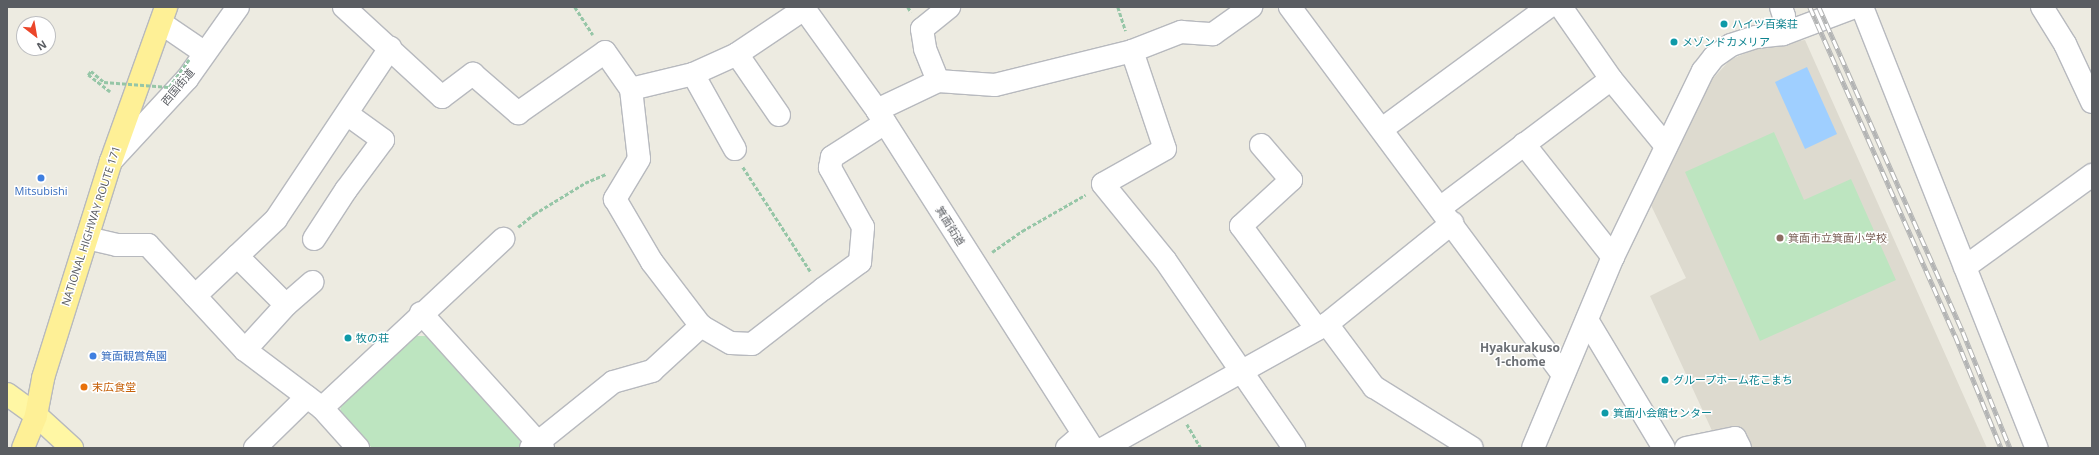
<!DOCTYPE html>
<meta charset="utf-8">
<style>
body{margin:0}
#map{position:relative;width:2099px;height:455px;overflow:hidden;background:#edebe1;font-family:"Open Sans","Noto Sans JP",sans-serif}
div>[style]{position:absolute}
.education>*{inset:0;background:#dddacf}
.green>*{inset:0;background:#bde5c0}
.water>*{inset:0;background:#9fcfff}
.path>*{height:2.5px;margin-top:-1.25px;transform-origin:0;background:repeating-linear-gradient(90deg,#96c6a7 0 4px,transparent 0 6px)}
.roads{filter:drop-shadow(1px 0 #b7b9be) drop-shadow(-1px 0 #b7b9be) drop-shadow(0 1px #b7b9be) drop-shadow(0 -1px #b7b9be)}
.minor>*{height:22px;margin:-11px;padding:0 11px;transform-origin:11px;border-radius:11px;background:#fff}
.tertiary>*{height:22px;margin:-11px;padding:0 11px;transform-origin:11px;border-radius:11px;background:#fff}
.primary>*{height:22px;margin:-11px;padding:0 11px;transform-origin:11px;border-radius:11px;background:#fff7a4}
.trunk>*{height:22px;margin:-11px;padding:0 11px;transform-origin:11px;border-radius:11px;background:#fef096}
.rail>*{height:4.5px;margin-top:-2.25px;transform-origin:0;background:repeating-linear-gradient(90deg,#fff 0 9px,#b3b4b4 0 18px);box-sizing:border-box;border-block:1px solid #b3b4b4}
.path-bridge>*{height:2.5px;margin-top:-1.25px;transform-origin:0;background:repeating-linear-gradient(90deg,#96c6a7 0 4px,transparent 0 6px)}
.dots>*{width:11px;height:11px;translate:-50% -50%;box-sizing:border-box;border:2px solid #fff;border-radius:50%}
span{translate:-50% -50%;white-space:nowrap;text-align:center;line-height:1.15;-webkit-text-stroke:3px #fff;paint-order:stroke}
.culture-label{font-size:11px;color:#0d838f}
.left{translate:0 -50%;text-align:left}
.street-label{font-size:11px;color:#5a5d62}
.shop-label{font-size:11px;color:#366cbe}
.education-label{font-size:11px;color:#785e54}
.food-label{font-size:11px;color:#c56008}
.neighbourhood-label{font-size:12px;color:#6b6f74;font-weight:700}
.frame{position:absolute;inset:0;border:8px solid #5a5d62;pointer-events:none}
.north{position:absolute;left:16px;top:16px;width:40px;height:40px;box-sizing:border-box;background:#fff;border:1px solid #bdbec0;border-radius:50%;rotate:149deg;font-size:11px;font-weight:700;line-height:16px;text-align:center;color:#5a5d62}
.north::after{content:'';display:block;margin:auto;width:14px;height:18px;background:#eb462a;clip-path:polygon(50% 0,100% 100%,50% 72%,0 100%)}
</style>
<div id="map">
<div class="education">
<i style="clip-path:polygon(1805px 40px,1987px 448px,1748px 448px,1714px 435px,1650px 296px,1686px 278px,1647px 197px,1705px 87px,1730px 60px,1757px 48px)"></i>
</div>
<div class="green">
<i style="clip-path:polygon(1774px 132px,1804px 200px,1851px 179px,1896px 280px,1760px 341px,1685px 172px)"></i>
<i style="clip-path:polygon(414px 336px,427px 336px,521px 434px,520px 448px,372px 448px,340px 414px,341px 401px)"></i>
</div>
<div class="water">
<i style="clip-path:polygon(1807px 67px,1837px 134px,1805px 149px,1775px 82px)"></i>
</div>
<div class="path">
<i style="left:575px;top:7px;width:33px;rotate:57deg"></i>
<i style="left:908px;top:7px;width:6px;rotate:59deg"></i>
<i style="left:1118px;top:7px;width:25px;rotate:72deg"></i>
<i style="left:743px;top:167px;width:125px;rotate:57.1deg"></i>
<i style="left:518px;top:227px;width:21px;rotate:-39deg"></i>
<i style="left:534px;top:214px;width:60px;rotate:-31.3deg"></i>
<i style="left:585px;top:183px;width:23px;rotate:-23deg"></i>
<i style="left:992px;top:252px;width:37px;rotate:-35deg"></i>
<i style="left:1022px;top:231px;width:73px;rotate:-29.7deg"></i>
<i style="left:1187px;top:424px;width:28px;rotate:60deg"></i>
</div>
<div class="roads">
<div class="minor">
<i style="left:344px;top:7px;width:133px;rotate:42.6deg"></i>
<i style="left:442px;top:97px;width:39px;rotate:-37deg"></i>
<i style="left:473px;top:74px;width:60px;rotate:40.9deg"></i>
<i style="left:518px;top:113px;width:106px;rotate:-35deg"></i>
<i style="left:605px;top:52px;width:45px;rotate:54.9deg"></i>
<i style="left:631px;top:89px;width:70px;rotate:83.5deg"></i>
<i style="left:639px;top:159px;width:47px;rotate:121deg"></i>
<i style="left:615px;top:199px;width:73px;rotate:59.6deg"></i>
<i style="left:652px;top:262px;width:81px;rotate:52.6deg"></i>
<i style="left:701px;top:326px;width:34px;rotate:30deg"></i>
<i style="left:731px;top:343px;width:21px;rotate:3deg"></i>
<i style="left:752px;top:344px;width:90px;rotate:-37.8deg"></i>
<i style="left:823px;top:289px;width:46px;rotate:-36.1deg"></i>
<i style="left:860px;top:262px;width:35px;rotate:-85deg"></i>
<i style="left:863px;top:227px;width:68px;rotate:-119.2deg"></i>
<i style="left:830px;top:168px;width:11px;rotate:-80deg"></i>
<i style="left:832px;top:157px;width:63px;rotate:-32.7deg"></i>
<i style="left:803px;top:7px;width:127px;rotate:54.3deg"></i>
<i style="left:877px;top:110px;width:401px;rotate:57.5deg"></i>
<i style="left:1290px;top:7px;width:458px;rotate:53.4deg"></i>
<i style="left:1561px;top:7px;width:88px;rotate:55.2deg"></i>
<i style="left:1611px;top:79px;width:87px;rotate:50.6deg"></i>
<i style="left:1781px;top:7px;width:9px;rotate:72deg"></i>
<i style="left:1784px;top:16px;width:18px;rotate:93deg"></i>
<i style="left:2042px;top:7px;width:44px;rotate:58.1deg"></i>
<i style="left:2065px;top:44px;width:64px;rotate:65deg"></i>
<i style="left:161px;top:23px;width:53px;rotate:34.3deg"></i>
<i style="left:1132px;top:51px;width:103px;rotate:71.4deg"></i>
<i style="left:1165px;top:149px;width:71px;rotate:150.6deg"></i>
<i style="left:1103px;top:184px;width:98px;rotate:50.8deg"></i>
<i style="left:1165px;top:260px;width:228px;rotate:55.5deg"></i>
<i style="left:737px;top:54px;width:74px;rotate:55.5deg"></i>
<i style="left:693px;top:74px;width:86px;rotate:60.8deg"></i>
<i style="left:938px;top:81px;width:35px;rotate:-112deg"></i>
<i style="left:925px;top:48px;width:19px;rotate:-99deg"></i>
<i style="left:922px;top:29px;width:35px;rotate:-39deg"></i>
<i style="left:631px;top:89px;width:64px;rotate:-13.6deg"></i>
<i style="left:693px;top:74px;width:48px;rotate:-24.4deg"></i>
<i style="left:737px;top:54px;width:81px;rotate:-33.9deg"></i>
<i style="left:877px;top:110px;width:68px;rotate:-25.4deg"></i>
<i style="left:938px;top:81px;width:57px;rotate:4deg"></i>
<i style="left:995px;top:85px;width:141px;rotate:-13.9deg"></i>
<i style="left:1132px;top:51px;width:53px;rotate:-21.2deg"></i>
<i style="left:1181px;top:32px;width:32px;rotate:4deg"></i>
<i style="left:1213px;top:34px;width:47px;rotate:-35.4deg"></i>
<i style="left:1382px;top:129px;width:206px;rotate:-36.3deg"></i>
<i style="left:1524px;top:144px;width:144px;rotate:51.8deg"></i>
<i style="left:1261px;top:145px;width:46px;rotate:49.4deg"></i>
<i style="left:1291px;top:180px;width:68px;rotate:137.4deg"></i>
<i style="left:1241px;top:226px;width:128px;rotate:53.6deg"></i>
<i style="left:111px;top:161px;width:112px;rotate:-47.2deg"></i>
<i style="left:187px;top:79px;width:88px;rotate:-54.7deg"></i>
<i style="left:1440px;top:208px;width:214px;rotate:-37deg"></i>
<i style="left:87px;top:238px;width:31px;rotate:13deg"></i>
<i style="left:117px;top:245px;width:31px"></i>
<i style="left:148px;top:245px;width:143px;rotate:47.3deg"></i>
<i style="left:245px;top:350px;width:96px;rotate:37deg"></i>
<i style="left:322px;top:408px;width:54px;rotate:48deg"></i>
<i style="left:314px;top:239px;width:59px;rotate:-56.9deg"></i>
<i style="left:346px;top:190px;width:62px;rotate:-53.5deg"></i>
<i style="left:383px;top:140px;width:44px;rotate:-144.2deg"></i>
<i style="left:237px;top:256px;width:69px;rotate:45deg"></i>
<i style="left:1965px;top:267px;width:157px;rotate:-35.9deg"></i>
<i style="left:195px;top:296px;width:112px;rotate:-43.5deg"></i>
<i style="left:276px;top:219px;width:206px;rotate:-56.3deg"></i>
<i style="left:421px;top:313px;width:182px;rotate:47.9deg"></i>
<i style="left:1587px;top:320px;width:149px;rotate:59deg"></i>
<i style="left:1327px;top:324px;width:79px;rotate:53.3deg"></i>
<i style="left:1374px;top:387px;width:115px;rotate:31.9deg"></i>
<i style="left:245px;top:350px;width:61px;rotate:-47.7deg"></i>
<i style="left:286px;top:305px;width:35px;rotate:-41deg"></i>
<i style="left:322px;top:408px;width:248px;rotate:-43deg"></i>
<i style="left:255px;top:448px;width:73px;rotate:-44.4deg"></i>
<i style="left:531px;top:448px;width:105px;rotate:-38.8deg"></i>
<i style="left:613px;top:382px;width:41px;rotate:-15.8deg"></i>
<i style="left:652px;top:371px;width:67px;rotate:-42.6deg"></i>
<i style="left:1067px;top:448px;width:21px;rotate:-41deg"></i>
<i style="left:1104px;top:448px;width:255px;rotate:-29.1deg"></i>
<i style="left:1327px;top:324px;width:161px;rotate:-38.9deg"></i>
<i style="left:1533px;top:448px;width:207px;rotate:-67.3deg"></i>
<i style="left:1613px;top:257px;width:207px;rotate:-64.2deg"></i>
<i style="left:1703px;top:71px;width:18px;rotate:-52deg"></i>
<i style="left:1714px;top:57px;width:21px;rotate:-35deg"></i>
<i style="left:1731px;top:45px;width:26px;rotate:-18deg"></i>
<i style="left:1756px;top:37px;width:27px;rotate:-6deg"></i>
<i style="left:1783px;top:34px;width:77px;rotate:-20.6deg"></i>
<i style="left:1686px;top:448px;width:50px;rotate:-11.5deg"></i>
<i style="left:1735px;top:438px;width:11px;rotate:63deg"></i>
</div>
<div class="tertiary">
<i style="left:1862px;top:7px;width:474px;rotate:68.4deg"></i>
</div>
<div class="primary">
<i style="left:7px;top:394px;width:36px;rotate:36deg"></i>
<i style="left:36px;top:415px;width:49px;rotate:42.5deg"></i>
</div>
<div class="trunk">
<i style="left:23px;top:448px;width:35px;rotate:-68deg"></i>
<i style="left:36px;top:415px;width:38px;rotate:-79deg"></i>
<i style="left:43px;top:378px;width:227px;rotate:-72.6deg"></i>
<i style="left:111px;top:161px;width:164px;rotate:-70.3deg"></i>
</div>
</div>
<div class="rail">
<i style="left:1810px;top:7px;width:359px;rotate:66.2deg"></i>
<i style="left:1955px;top:335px;width:122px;rotate:67.8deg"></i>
<i style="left:1819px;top:7px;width:355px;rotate:66.1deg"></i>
<i style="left:1963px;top:332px;width:125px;rotate:67.9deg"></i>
</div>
<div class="path-bridge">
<i style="left:110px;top:92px;width:28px;rotate:-142deg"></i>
<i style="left:88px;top:75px;width:5px;rotate:-53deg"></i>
<i style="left:91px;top:71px;width:17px;rotate:40deg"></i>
<i style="left:104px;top:82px;width:65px;rotate:4.4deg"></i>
<i style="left:169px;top:87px;width:34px;rotate:-54deg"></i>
</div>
<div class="dots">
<i style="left:1724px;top:24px;background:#0f9aa8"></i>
<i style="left:1674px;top:42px;background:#0f9aa8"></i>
<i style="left:41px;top:178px;background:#3f7fe0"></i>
<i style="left:1780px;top:238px;background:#8d6e63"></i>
<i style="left:348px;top:338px;background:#0f9aa8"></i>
<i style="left:93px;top:356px;background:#3f7fe0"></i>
<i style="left:1665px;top:380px;background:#0f9aa8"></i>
<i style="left:84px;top:387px;background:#e8710a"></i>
<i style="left:1605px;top:413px;background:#0f9aa8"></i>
</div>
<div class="culture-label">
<span class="left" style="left:1732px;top:24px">ハイツ百楽荘</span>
<span class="left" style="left:1682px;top:42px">メゾンドカメリア</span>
<span class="left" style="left:356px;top:338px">牧の荘</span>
<span class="left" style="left:1673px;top:380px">グループホーム花こまち</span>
<span class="left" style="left:1613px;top:413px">箕面小会館センター</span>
</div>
<div class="street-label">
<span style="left:178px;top:87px;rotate:-50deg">西国街道</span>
<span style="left:91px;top:226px;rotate:-72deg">NATIONAL HIGHWAY ROUTE 171</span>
<span style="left:950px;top:226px;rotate:58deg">箕面街道</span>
</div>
<div class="shop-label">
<span style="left:41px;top:191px">Mitsubishi</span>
<span class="left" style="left:101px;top:356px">箕面観賞魚園</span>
</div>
<div class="education-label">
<span class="left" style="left:1788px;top:238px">箕面市立箕面小学校</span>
</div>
<div class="food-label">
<span class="left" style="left:92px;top:387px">末広食堂</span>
</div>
<div class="neighbourhood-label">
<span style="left:1520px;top:355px">Hyakurakuso<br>1-chome</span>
</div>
<div class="frame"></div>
<div class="north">N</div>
</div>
